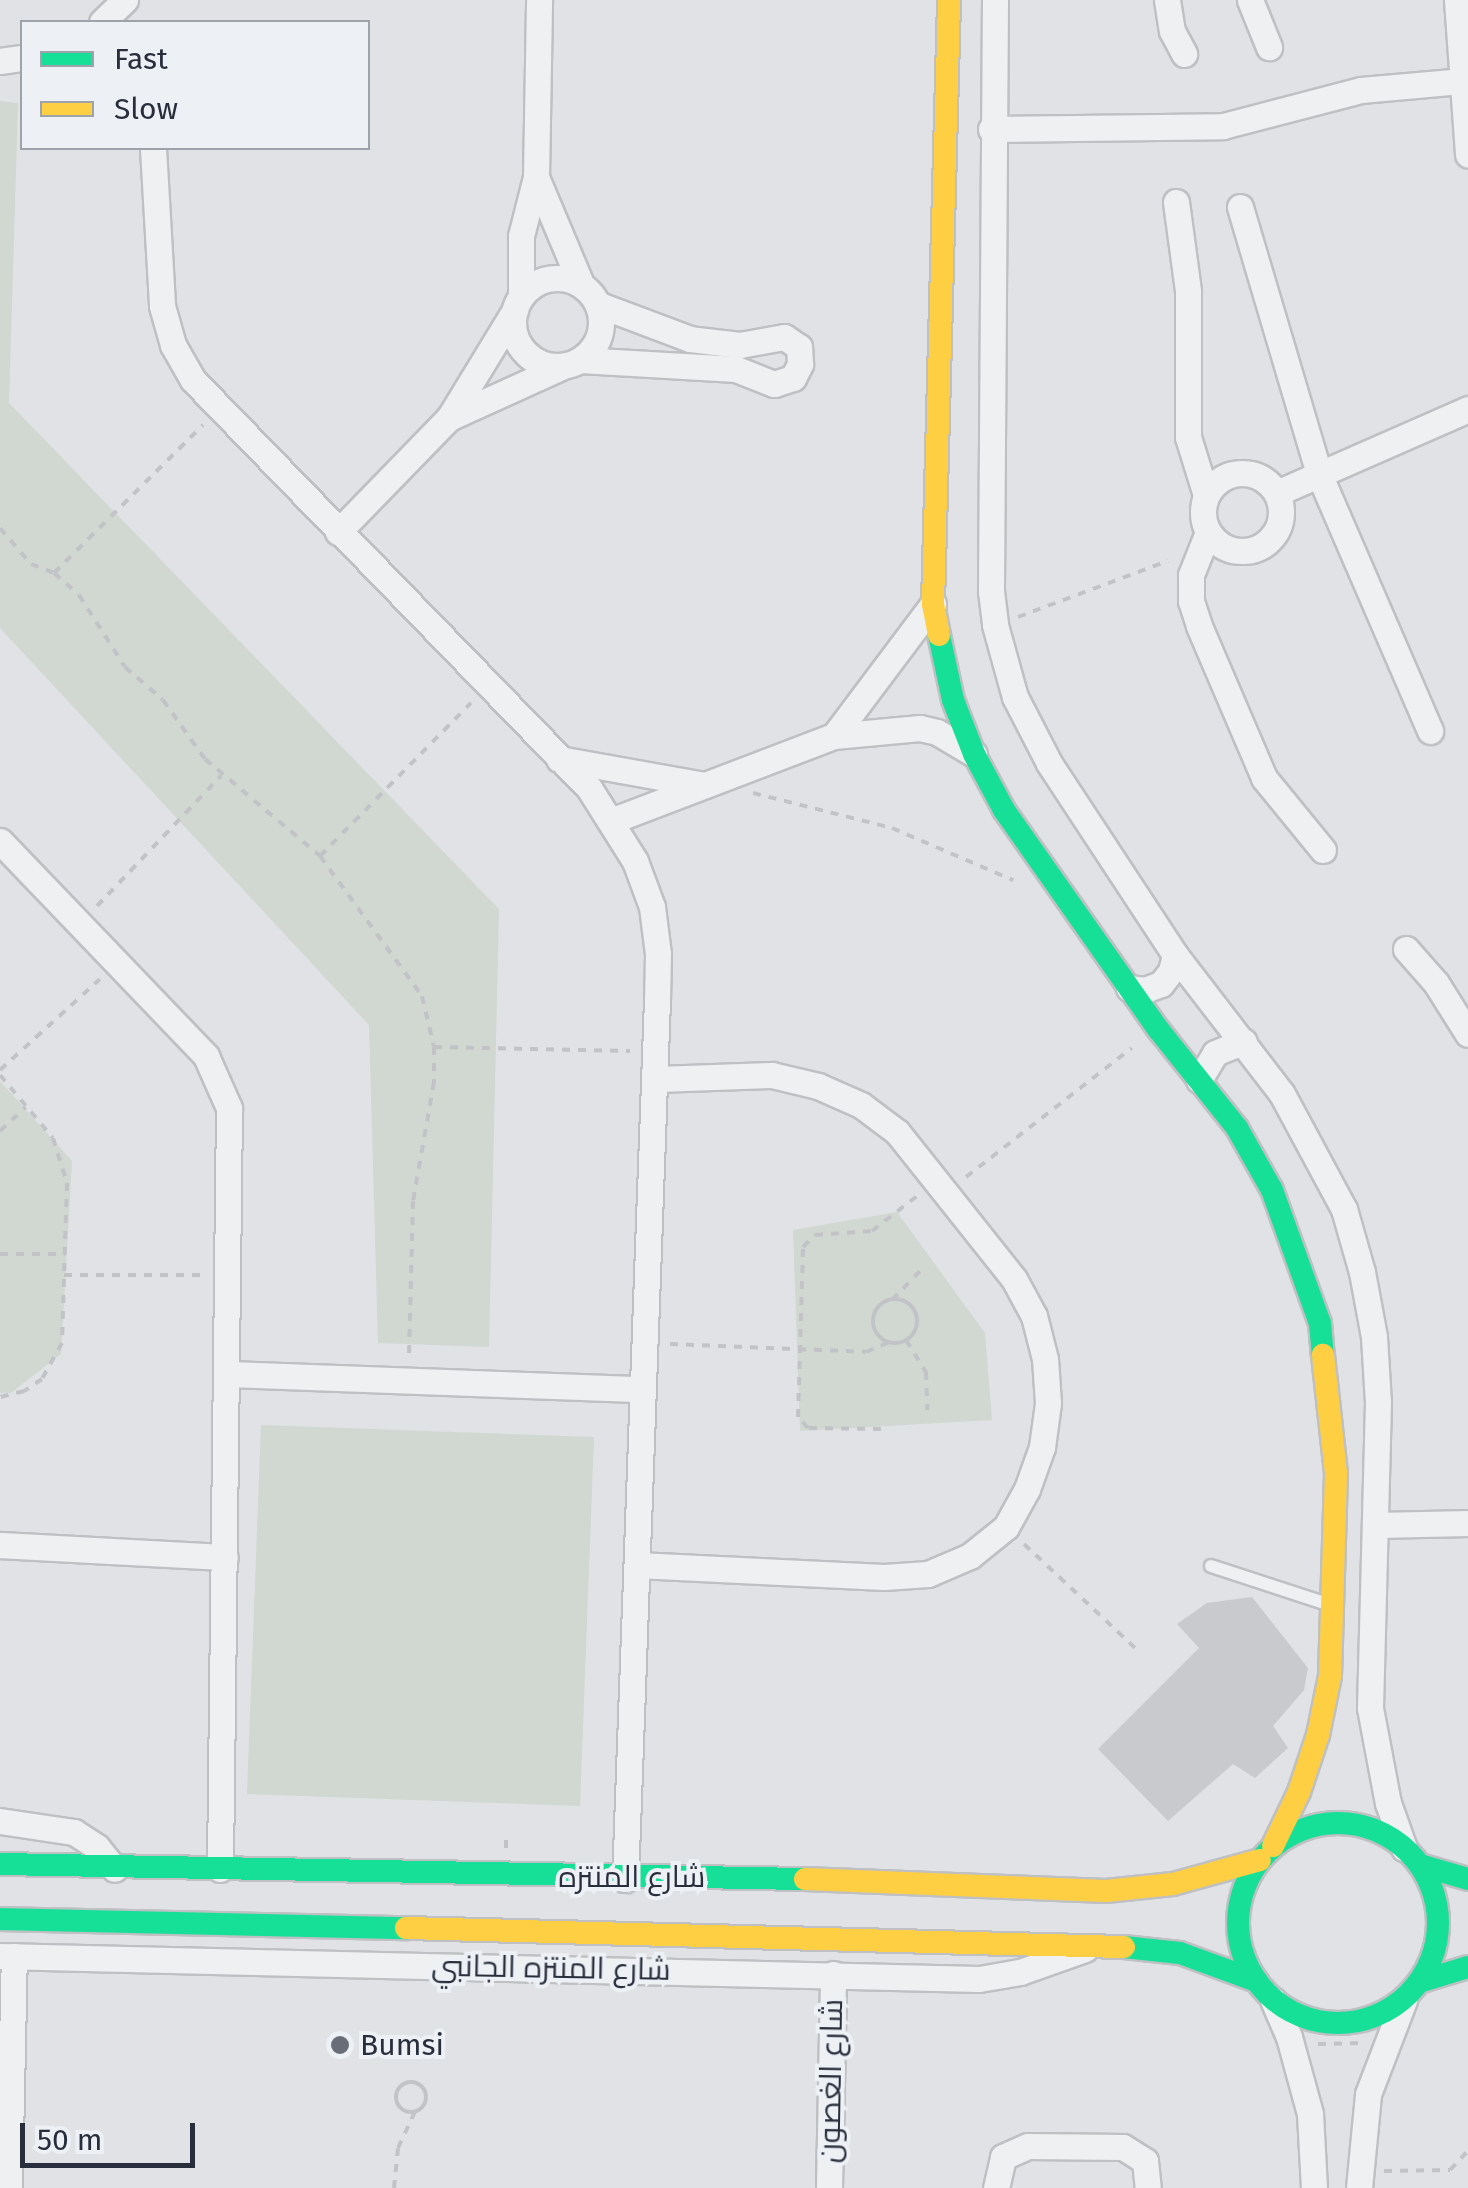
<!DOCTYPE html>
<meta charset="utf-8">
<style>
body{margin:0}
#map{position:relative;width:1468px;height:2188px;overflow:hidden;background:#e0e2e5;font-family:"Fira Sans",Cairo,sans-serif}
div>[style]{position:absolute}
.green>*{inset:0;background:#d0d8d1}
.building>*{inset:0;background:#c8cacd}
.path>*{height:4px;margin-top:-2px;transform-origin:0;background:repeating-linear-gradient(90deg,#c2c3c7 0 8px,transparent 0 16px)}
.path>.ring{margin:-2px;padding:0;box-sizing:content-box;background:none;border:4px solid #c2c3c7;border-radius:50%}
.roads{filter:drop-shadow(2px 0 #bec0c3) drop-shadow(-2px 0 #bec0c3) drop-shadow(0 2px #bec0c3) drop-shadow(0 -2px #bec0c3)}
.lane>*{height:12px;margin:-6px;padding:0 6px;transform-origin:6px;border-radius:6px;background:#eff0f2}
.street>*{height:25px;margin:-12.5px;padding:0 12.5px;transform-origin:12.5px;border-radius:12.5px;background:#eff0f2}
.street>.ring{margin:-12.5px;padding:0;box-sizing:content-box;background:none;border:25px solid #eff0f2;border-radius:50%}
.fast>*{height:22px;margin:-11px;padding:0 11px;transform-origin:11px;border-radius:11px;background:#16e098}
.fast>.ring{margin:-11px;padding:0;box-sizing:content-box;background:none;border:22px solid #16e098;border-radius:50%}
.slow>*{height:22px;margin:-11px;padding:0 11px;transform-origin:11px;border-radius:11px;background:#ffcf43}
.dots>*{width:28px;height:28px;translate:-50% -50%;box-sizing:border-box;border:5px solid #edf0f4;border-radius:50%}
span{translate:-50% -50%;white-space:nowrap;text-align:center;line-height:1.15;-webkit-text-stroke:8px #edf0f4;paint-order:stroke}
.street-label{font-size:30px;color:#282e3c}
.poi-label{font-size:30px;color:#282e3c}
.left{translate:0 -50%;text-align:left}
.legend{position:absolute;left:20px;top:20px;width:350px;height:130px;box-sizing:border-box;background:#edf0f4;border:2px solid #9ea2aa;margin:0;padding:12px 18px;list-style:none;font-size:30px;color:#282e3c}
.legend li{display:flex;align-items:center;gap:20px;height:50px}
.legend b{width:50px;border:2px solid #9ea2aa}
.scale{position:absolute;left:20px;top:2123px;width:175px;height:45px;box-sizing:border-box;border:5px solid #282e3c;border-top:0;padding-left:12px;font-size:30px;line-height:35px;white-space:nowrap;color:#282e3c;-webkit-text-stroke:8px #edf0f4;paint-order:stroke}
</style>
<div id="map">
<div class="green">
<i style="clip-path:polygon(0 101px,18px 103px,9px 403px,499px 909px,489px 1347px,378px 1343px,369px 1025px,0 628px)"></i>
<i style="clip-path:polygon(0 1081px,72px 1161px,61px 1354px,11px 1393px,0 1393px)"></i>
<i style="clip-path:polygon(897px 1212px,985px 1333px,992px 1420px,800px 1431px,793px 1230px)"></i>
<i style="clip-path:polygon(261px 1425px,594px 1437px,580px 1806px,247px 1794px)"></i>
</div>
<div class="building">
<i style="clip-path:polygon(1252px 1597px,1308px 1668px,1304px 1690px,1273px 1726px,1288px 1748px,1255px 1778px,1233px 1764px,1168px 1821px,1098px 1749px,1199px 1648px,1177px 1624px,1207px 1603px)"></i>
</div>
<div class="path">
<i style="left:0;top:528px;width:48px;rotate:49.3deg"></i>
<i style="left:31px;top:564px;width:25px;rotate:21deg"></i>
<i style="left:54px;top:573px;width:33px;rotate:41deg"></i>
<i style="left:79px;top:595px;width:85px;rotate:57.4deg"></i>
<i style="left:125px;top:667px;width:50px;rotate:41deg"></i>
<i style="left:163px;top:700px;width:72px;rotate:54.6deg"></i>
<i style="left:205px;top:759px;width:150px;rotate:40.1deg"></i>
<i style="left:320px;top:856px;width:173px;rotate:53.9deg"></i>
<i style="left:422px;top:996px;width:52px;rotate:76.8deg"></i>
<i style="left:434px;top:1047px;width:35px;rotate:90deg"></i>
<i style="left:434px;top:1082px;width:121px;rotate:100deg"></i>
<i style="left:413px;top:1201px;width:153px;rotate:91.5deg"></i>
<i style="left:54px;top:573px;width:210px;rotate:-44.8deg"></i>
<i style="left:1018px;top:617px;width:160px;rotate:-20.5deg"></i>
<i style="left:753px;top:793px;width:143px;rotate:14.1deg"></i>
<i style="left:892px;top:828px;width:132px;rotate:23.3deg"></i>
<i style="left:320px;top:856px;width:215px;rotate:-45.4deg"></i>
<i style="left:97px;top:906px;width:180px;rotate:-46.4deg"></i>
<i style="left:434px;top:1047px;width:196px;rotate:1.2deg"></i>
<i style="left:0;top:1070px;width:135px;rotate:-42.3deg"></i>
<i style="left:0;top:1075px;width:82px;rotate:49.9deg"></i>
<i style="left:53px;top:1138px;width:47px;rotate:72.7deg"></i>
<i style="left:67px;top:1183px;width:160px;rotate:91.8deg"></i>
<i style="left:62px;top:1343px;width:41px;rotate:119.1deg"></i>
<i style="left:42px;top:1379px;width:22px;rotate:146deg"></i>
<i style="left:24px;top:1391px;width:25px;rotate:166deg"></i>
<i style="left:0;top:1131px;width:35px;rotate:-43deg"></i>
<i style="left:966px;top:1177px;width:210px;rotate:-37.9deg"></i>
<i style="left:0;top:1254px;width:65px"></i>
<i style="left:64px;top:1275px;width:140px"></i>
<i class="ring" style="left:873px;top:1299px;width:40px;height:40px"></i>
<i style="left:892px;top:1300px;width:43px;rotate:-45.9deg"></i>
<i style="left:906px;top:1340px;width:38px;rotate:58deg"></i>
<i style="left:926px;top:1372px;width:38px;rotate:88deg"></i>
<i style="left:670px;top:1344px;width:196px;rotate:2.3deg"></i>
<i style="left:866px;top:1352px;width:25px;rotate:-23deg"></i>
<i style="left:881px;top:1429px;width:73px;rotate:-179.2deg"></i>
<i style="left:808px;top:1428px;width:15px;rotate:-132deg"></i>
<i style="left:798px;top:1417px;width:170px;rotate:-88.3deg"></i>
<i style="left:803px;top:1247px;width:17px;rotate:-45deg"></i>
<i style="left:815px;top:1235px;width:57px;rotate:-4deg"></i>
<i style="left:872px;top:1231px;width:57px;rotate:-37.9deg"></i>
<i style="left:1024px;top:1544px;width:152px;rotate:43.1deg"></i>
<i style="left:506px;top:1848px;width:13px;rotate:-90deg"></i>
<i style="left:1318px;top:2044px;width:45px;rotate:-1.3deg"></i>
<i class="ring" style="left:396px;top:2082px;width:26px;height:26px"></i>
<i style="left:1384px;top:2171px;width:66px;rotate:-0.9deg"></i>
<i style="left:1450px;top:2170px;width:26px;rotate:-47deg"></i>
<i style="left:394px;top:2188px;width:40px;rotate:-84.3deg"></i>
<i style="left:398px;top:2148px;width:40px;rotate:-65deg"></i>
</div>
<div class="roads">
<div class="lane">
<i style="left:1211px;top:1566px;width:122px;rotate:18.1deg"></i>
</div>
<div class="street">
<i style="left:995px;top:0;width:591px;rotate:90.39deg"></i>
<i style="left:991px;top:591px;width:34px;rotate:83deg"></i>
<i style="left:995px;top:625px;width:75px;rotate:74.5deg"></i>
<i style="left:1015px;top:697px;width:74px;rotate:62.7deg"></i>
<i style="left:1049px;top:763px;width:230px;rotate:56.7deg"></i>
<i style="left:1175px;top:955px;width:175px;rotate:52.4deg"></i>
<i style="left:1282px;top:1094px;width:131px;rotate:61.7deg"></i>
<i style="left:1344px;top:1209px;width:66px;rotate:74.1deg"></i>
<i style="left:1362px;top:1272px;width:66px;rotate:79.5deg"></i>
<i style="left:1374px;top:1337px;width:65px;rotate:86.5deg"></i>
<i style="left:1378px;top:1402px;width:306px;rotate:91.5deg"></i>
<i style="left:1370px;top:1708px;width:97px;rotate:79.3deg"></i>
<i style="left:1388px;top:1803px;width:48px;rotate:70.4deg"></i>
<i style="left:1167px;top:0;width:31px;rotate:81deg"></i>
<i style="left:1172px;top:31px;width:26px;rotate:62deg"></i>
<i style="left:1250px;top:0;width:51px;rotate:68deg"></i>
<i style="left:1457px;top:0;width:155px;rotate:85.9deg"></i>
<i style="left:102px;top:22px;width:32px;rotate:-44deg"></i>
<i style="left:0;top:61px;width:22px;rotate:-8deg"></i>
<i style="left:991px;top:129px;width:232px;rotate:-0.7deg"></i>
<i style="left:1223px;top:126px;width:143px;rotate:-14.6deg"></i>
<i style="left:1361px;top:90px;width:100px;rotate:-5.1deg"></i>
<i style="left:153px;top:148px;width:158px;rotate:86.7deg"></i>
<i style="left:162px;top:306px;width:41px;rotate:74.2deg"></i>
<i style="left:173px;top:345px;width:40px;rotate:60.3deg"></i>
<i style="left:193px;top:380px;width:569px;rotate:45.86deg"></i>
<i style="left:589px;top:788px;width:86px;rotate:57.8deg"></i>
<i style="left:635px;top:861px;width:49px;rotate:69.7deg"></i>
<i style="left:652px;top:907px;width:47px;rotate:82.7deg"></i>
<i style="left:658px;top:954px;width:46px;rotate:91.2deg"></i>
<i style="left:657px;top:1000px;width:880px;rotate:92.08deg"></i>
<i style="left:536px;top:177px;width:116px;rotate:67.2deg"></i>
<i style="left:1176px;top:202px;width:90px;rotate:82.3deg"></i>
<i style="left:1188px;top:291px;width:146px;rotate:90deg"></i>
<i style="left:1188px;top:437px;width:61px;rotate:72.8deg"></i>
<i style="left:1240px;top:207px;width:278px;rotate:73.5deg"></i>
<i style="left:1319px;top:474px;width:280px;rotate:66.6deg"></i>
<i class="ring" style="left:513px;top:278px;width:63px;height:63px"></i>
<i style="left:521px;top:297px;width:61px;rotate:-90deg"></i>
<i style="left:521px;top:236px;width:61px;rotate:-75.7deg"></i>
<i style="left:536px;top:177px;width:177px;rotate:-89deg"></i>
<i style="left:580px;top:360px;width:156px;rotate:3.3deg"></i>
<i style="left:736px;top:369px;width:41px;rotate:21.5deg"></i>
<i style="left:774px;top:384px;width:20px;rotate:-18deg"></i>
<i style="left:793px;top:378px;width:16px;rotate:-63deg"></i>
<i style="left:800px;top:364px;width:17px;rotate:-93deg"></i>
<i style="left:799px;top:347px;width:18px;rotate:-146deg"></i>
<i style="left:784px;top:337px;width:45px;rotate:169.7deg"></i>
<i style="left:740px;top:345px;width:50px;rotate:-173.2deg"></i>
<i style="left:690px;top:339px;width:99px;rotate:-159.4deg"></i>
<i style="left:449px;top:418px;width:128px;rotate:-24.4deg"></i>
<i class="ring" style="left:1203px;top:473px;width:53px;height:53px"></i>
<i style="left:1277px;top:493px;width:209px;rotate:-23.7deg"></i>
<i style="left:338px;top:532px;width:159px;rotate:-45.8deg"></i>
<i style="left:449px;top:418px;width:127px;rotate:-58.6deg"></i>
<i style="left:1208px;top:532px;width:46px;rotate:111.6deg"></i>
<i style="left:1191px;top:575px;width:26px;rotate:90deg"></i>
<i style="left:1191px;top:601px;width:26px;rotate:72deg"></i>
<i style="left:1199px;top:626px;width:165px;rotate:66.8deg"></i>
<i style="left:1264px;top:778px;width:93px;rotate:50.7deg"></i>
<i style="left:834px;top:736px;width:165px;rotate:-53.1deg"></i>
<i style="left:559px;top:759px;width:148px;rotate:10.1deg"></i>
<i style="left:611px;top:821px;width:239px;rotate:-20.9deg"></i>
<i style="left:834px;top:736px;width:86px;rotate:-5.3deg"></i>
<i style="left:920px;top:728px;width:17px;rotate:13deg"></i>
<i style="left:937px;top:732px;width:43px;rotate:30.7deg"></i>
<i style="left:0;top:841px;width:298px;rotate:46.2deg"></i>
<i style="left:206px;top:1056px;width:57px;rotate:66.1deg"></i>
<i style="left:229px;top:1108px;width:761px;rotate:90.68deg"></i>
<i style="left:1406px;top:949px;width:45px;rotate:48.6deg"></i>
<i style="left:1436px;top:983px;width:60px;rotate:57.9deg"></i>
<i style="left:1129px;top:988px;width:16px;rotate:7deg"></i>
<i style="left:1145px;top:990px;width:17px;rotate:-21deg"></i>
<i style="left:1161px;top:984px;width:16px;rotate:-52deg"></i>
<i style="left:1171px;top:971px;width:16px;rotate:-76deg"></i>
<i style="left:1199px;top:1080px;width:31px;rotate:-59deg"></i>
<i style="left:1215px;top:1053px;width:31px;rotate:-22deg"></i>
<i style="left:228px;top:1374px;width:415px;rotate:2.1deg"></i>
<i style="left:1376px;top:1525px;width:92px;rotate:-1.2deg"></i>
<i style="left:0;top:1545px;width:225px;rotate:3.1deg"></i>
<i style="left:637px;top:1565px;width:247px;rotate:2.8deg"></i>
<i style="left:884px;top:1577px;width:44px;rotate:-3.9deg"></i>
<i style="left:928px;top:1574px;width:46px;rotate:-23.2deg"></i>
<i style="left:970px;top:1556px;width:46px;rotate:-38.9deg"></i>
<i style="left:1006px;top:1527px;width:43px;rotate:-61.1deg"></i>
<i style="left:1027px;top:1489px;width:45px;rotate:-70.3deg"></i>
<i style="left:1042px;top:1447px;width:44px;rotate:-82.2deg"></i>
<i style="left:1048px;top:1403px;width:44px;rotate:-93.9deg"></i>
<i style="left:1045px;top:1359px;width:44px;rotate:-104.3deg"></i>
<i style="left:1034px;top:1316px;width:42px;rotate:-118.4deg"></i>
<i style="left:1014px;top:1279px;width:188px;rotate:-128.5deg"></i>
<i style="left:897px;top:1132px;width:45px;rotate:-143.1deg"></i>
<i style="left:861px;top:1105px;width:47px;rotate:-156.2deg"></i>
<i style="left:818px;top:1086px;width:47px;rotate:-166.6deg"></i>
<i style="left:772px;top:1075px;width:117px;rotate:178deg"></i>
<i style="left:0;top:1821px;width:75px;rotate:8.5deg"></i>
<i style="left:74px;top:1832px;width:27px;rotate:33deg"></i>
<i style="left:97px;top:1847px;width:28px;rotate:51deg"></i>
<i style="left:0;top:1956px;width:979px;rotate:1.35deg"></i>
<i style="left:979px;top:1979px;width:42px;rotate:-9.7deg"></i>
<i style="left:1020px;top:1972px;width:69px;rotate:-19.5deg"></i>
<i style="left:1273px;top:2000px;width:40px;rotate:66.6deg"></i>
<i style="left:1289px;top:2037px;width:80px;rotate:74.7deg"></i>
<i style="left:1310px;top:2114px;width:74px;rotate:86.9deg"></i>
<i style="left:9px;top:2188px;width:232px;rotate:-88.8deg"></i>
<i style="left:829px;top:2188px;width:214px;rotate:-88.9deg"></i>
<i style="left:996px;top:2188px;width:32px;rotate:-77deg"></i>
<i style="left:1003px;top:2157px;width:27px;rotate:-24deg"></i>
<i style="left:1028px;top:2146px;width:95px;rotate:0.6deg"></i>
<i style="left:1123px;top:2147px;width:26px;rotate:32deg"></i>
<i style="left:1145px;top:2161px;width:27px;rotate:84deg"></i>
<i style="left:1359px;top:2188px;width:94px;rotate:-84.5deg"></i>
<i style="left:1368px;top:2094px;width:101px;rotate:-69deg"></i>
</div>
<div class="fast">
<i style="left:939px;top:635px;width:66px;rotate:77.8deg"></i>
<i style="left:953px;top:700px;width:58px;rotate:68.7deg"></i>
<i style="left:974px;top:754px;width:64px;rotate:61.8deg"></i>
<i style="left:1004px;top:810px;width:268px;rotate:54.9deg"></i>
<i style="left:1158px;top:1029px;width:127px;rotate:51.4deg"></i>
<i style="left:1237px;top:1128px;width:71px;rotate:60.6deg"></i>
<i style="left:1272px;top:1190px;width:141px;rotate:70.2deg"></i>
<i style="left:1320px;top:1323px;width:32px;rotate:85deg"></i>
<i class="ring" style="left:1238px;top:1823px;width:178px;height:178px"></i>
<i style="left:0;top:1864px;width:805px;rotate:1.07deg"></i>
<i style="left:1420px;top:1865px;width:50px;rotate:16.3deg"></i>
<i style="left:0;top:1919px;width:406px;rotate:1.3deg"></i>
<i style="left:1124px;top:1947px;width:56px;rotate:6.1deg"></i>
<i style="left:1180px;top:1953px;width:82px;rotate:20deg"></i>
<i style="left:1422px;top:1981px;width:48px;rotate:-16.9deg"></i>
</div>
<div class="slow">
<i style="left:939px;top:635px;width:32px;rotate:-101deg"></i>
<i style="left:933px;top:604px;width:604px;rotate:-88.48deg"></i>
<i style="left:1273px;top:1846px;width:60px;rotate:-64.3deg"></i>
<i style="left:1299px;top:1792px;width:60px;rotate:-71.6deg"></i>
<i style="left:1318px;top:1735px;width:60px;rotate:-78.5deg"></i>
<i style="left:1330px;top:1676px;width:203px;rotate:-88.3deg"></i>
<i style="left:1336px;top:1473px;width:119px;rotate:-96.3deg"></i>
<i style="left:805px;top:1879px;width:301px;rotate:2.3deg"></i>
<i style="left:1106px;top:1891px;width:67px;rotate:-6deg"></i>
<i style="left:1173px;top:1884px;width:90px;rotate:-15.4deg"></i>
<i style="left:406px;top:1928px;width:718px;rotate:1.52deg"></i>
</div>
</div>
<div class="dots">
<i style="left:340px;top:2045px;background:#686d77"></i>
</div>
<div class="street-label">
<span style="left:632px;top:1877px">شارع المنتزه</span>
<span style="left:551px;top:1968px;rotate:1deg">شارع المنتزه الجانبي</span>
<span style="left:831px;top:2081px;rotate:-89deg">شارع الغصون</span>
</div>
<div class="poi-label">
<span class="left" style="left:360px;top:2045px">Bumsi</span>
</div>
<ul class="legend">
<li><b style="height:12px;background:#16e098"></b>Fast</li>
<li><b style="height:12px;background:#ffcf43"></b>Slow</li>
</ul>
<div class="scale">50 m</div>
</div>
